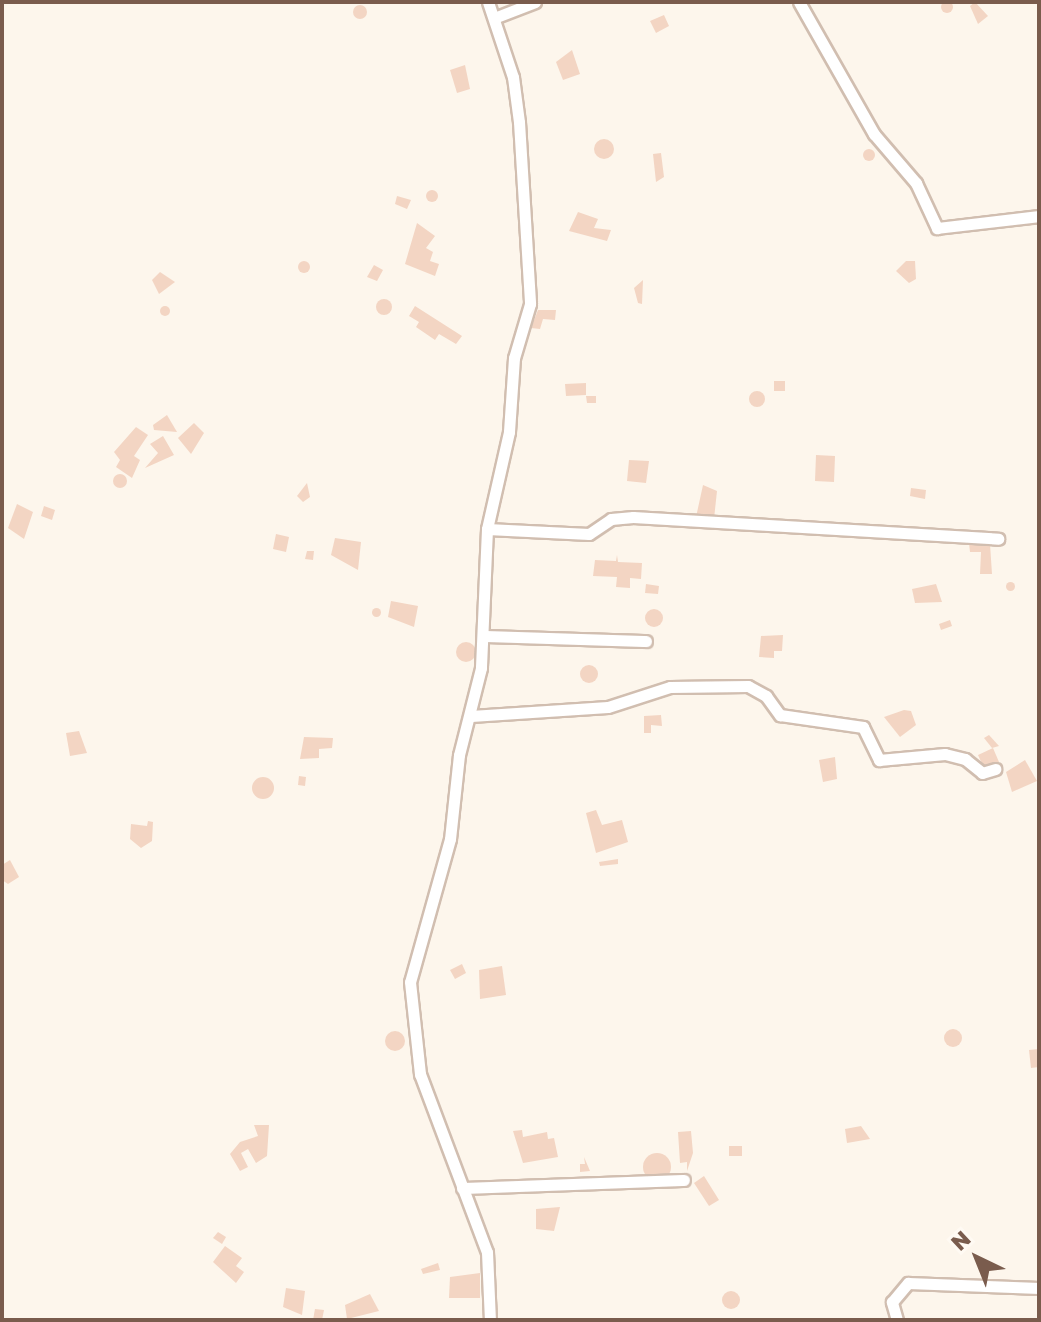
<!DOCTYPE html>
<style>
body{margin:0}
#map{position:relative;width:1041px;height:1322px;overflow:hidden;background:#fdf6ec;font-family:"Golos Text",sans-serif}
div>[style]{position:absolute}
.building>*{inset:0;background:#f3d5c3}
.round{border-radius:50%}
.roads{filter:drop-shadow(2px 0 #d1beb0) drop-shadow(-2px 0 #d1beb0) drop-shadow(0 2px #d1beb0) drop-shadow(0 -2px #d1beb0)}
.minor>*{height:11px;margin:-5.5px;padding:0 5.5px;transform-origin:5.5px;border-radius:5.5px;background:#fff}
span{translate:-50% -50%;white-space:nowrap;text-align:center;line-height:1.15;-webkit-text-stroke:6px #fffaf3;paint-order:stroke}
.frame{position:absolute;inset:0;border:4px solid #7a5c4d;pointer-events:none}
.north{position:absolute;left:937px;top:1218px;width:80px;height:80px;-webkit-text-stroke:6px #fffaf3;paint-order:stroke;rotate:317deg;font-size:22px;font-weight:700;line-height:32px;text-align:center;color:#7a5c4d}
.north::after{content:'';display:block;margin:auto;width:28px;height:36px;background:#7a5c4d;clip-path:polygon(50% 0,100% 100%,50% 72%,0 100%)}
</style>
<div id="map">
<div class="building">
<i class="round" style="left:941px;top:1px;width:12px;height:12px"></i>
<i style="clip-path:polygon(975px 2px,988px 16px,978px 24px,970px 6px)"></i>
<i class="round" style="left:353px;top:5px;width:14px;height:14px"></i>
<i style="clip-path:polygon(664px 15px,669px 26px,656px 33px,650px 21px)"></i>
<i style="clip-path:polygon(572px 50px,580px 74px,563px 80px,556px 62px)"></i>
<i style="clip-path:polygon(465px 65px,470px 89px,457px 93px,450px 70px)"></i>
<i class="round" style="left:594px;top:139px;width:20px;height:20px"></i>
<i class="round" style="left:863px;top:149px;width:12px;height:12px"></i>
<i style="clip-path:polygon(661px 153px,664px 177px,656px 182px,653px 154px)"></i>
<i class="round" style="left:426px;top:190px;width:12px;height:12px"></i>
<i style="clip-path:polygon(397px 196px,411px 200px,407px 209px,395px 204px)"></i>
<i style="clip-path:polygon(578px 212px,598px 219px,594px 228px,611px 230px,607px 241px,569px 231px)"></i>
<i style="clip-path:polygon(417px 223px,435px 236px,426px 248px,433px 252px,430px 261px,439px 264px,435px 276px,405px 264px)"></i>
<i class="round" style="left:298px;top:261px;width:12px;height:12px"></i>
<i style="clip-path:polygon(906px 261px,915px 261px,916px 279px,909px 283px,896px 271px)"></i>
<i style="clip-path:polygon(374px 265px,383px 270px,377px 281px,367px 277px)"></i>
<i style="clip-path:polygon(160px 272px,175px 282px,159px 294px,152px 280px)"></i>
<i style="clip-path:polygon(643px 280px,642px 304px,638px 303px,634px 288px)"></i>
<i class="round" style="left:376px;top:299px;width:16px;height:16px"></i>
<i style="clip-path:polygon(415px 306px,462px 336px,456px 344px,439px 334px,435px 340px,416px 327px,419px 322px,409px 316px)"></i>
<i class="round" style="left:160px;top:306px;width:10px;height:10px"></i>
<i style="clip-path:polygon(538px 310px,556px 310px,555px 320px,543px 319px,540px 329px,531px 328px)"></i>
<i style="clip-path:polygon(774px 381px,785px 381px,785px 391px,774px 391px)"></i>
<i style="clip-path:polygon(586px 383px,586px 395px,566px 396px,565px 384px)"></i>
<i class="round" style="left:749px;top:391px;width:16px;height:16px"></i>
<i style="clip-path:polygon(586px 396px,596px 396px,596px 403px,587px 403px)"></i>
<i style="clip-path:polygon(167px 415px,177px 432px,154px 430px,153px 425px)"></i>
<i style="clip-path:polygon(194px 423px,204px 433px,191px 454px,178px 438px)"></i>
<i style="clip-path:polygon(136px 427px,148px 435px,134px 456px,140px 460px,132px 478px,116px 467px,120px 460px,114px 452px)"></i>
<i style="clip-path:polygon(163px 436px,174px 455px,145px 468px,158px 453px,150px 444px)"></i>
<i style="clip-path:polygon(816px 455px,835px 456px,834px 482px,815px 481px)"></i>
<i style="clip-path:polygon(629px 460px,649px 461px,646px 483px,627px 481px)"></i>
<i class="round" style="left:113px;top:474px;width:14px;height:14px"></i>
<i style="clip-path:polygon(307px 483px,310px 497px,303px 502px,297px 496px)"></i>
<i style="clip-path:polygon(703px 485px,717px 491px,714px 519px,696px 517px)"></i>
<i style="clip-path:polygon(911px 488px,926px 490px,925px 499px,910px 496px)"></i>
<i style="clip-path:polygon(17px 504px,33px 512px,24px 539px,8px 528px)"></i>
<i style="clip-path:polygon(44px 506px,55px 510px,52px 520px,41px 516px)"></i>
<i style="clip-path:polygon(276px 534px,289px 537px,286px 552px,273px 549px)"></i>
<i style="clip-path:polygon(335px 538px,361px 542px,358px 570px,331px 555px)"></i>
<i style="clip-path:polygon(969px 543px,990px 544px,992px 574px,980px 574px,981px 552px,970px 552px)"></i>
<i style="clip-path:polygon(307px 551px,314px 551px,313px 560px,305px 559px)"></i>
<i style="clip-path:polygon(617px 555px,618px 562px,642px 563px,641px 579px,630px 578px,630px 588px,616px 587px,617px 577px,593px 576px,595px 560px,616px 561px)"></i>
<i class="round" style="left:1005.5px;top:581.5px;width:9px;height:9px"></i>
<i style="clip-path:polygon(646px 584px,659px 586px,658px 594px,645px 593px)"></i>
<i style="clip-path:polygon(936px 584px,942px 602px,915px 603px,912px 589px)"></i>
<i style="clip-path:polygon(391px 601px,418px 606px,414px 627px,388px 617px)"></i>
<i class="round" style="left:371.5px;top:607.5px;width:9px;height:9px"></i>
<i class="round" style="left:645px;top:609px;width:18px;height:18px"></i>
<i style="clip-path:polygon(950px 620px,952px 626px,941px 630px,939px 624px)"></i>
<i style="clip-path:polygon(783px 635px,782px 651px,774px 651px,774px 658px,759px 657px,761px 636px)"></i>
<i class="round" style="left:456px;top:642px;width:20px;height:20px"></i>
<i class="round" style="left:580px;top:665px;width:18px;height:18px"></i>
<i style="clip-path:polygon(904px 710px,911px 711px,916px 725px,900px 737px,884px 717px)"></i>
<i style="clip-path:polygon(661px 715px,662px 726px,651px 725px,651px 733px,644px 733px,644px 716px)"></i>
<i style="clip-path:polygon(79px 731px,87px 753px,70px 756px,66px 733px)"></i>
<i style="clip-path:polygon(989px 735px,999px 746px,992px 748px,984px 738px)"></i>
<i style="clip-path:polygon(304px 737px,333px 738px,332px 748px,319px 749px,319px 758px,300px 759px)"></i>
<i style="clip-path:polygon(993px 748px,999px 762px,984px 768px,978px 755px)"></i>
<i style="clip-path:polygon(835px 757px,837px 779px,823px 782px,819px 760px)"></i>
<i style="clip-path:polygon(1025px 760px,1037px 781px,1012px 792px,1006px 772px)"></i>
<i style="clip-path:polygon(299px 776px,306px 777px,305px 786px,298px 785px)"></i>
<i class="round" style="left:252px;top:777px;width:22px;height:22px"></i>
<i style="clip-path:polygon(596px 810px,602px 825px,622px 820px,628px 842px,596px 853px,586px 813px)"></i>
<i style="clip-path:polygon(148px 821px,153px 822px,152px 841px,141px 848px,130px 839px,131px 824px,147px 826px)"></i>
<i style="clip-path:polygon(618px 859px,618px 864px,600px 866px,599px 862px)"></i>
<i style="clip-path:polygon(10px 860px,19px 877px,8px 884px,2px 880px,2px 865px)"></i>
<i style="clip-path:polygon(462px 964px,466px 973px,455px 979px,450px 970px)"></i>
<i style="clip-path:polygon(502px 966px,506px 995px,480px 999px,479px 970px)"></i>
<i class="round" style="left:944px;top:1029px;width:18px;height:18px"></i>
<i class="round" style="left:385px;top:1031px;width:20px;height:20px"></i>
<i style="clip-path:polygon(1039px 1049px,1039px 1067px,1031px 1068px,1029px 1050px)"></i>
<i style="clip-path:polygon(254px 1125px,269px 1125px,267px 1156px,256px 1163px,248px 1149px,241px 1153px,248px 1167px,240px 1171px,230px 1154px,240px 1142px,258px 1136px)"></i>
<i style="clip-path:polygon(861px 1126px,870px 1139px,847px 1143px,845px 1129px)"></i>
<i style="clip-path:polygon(522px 1130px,523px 1137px,547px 1132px,548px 1139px,554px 1138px,558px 1157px,523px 1163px,513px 1131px)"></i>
<i style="clip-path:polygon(691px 1131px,693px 1153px,687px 1171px,687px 1162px,680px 1163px,678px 1132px)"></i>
<i style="clip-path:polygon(729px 1146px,742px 1146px,742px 1156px,729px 1156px)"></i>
<i class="round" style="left:643px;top:1153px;width:28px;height:28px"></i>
<i style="clip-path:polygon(584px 1157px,590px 1171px,580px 1172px,580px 1164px,585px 1164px)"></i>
<i style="clip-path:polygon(704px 1176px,719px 1200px,709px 1206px,694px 1183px)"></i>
<i style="clip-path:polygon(560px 1207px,554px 1231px,536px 1229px,536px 1209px)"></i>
<i style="clip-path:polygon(218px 1232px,226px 1237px,222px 1244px,213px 1238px)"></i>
<i style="clip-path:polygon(225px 1246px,242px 1258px,236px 1266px,244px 1272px,236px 1283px,213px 1262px)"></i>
<i style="clip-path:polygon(438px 1263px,440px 1270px,423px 1274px,421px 1269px)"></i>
<i style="clip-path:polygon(480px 1273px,480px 1298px,449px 1298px,450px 1277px)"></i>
<i style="clip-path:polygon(286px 1288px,305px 1291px,302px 1315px,283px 1307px)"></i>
<i class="round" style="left:722px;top:1291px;width:18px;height:18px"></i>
<i style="clip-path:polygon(370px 1294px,379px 1311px,347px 1319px,345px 1305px)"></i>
<i style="clip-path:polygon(315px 1309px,324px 1310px,322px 1320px,313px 1320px)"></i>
</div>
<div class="roads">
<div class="minor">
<i style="left:488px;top:2px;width:79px;rotate:71.6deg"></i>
<i style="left:513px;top:77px;width:45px;rotate:82.4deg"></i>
<i style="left:519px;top:122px;width:182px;rotate:86.5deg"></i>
<i style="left:530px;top:304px;width:56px;rotate:106.5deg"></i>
<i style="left:514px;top:358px;width:74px;rotate:93.9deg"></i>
<i style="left:509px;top:432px;width:99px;rotate:102.8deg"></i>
<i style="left:487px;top:529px;width:139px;rotate:92.5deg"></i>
<i style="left:481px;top:668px;width:90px;rotate:104.2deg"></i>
<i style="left:459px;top:755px;width:84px;rotate:96.1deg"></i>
<i style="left:450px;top:839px;width:148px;rotate:105.6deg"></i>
<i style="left:410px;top:982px;width:93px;rotate:83.8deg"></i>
<i style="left:420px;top:1074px;width:190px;rotate:69.4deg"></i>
<i style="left:487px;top:1252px;width:68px;rotate:87.5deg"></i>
<i style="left:799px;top:2px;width:152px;rotate:60.4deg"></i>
<i style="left:874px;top:134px;width:65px;rotate:49.4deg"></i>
<i style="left:916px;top:183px;width:50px;rotate:65deg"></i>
<i style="left:937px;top:228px;width:103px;rotate:-6.7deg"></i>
<i style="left:494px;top:18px;width:44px;rotate:-21.3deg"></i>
<i style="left:487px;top:529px;width:102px;rotate:2.8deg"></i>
<i style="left:589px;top:534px;width:27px;rotate:-34deg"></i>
<i style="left:611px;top:519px;width:22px;rotate:-5deg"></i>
<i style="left:633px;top:517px;width:366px;rotate:3.4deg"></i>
<i style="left:483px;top:636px;width:163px;rotate:1.8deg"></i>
<i style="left:471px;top:716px;width:137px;rotate:-3.8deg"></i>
<i style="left:608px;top:707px;width:65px;rotate:-17.9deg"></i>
<i style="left:670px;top:687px;width:78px;rotate:-0.7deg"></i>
<i style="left:748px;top:686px;width:21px;rotate:29deg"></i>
<i style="left:766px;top:696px;width:24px;rotate:54deg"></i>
<i style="left:780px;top:715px;width:84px;rotate:8.2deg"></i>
<i style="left:863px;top:727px;width:37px;rotate:64deg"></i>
<i style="left:879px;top:760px;width:66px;rotate:-5.2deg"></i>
<i style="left:945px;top:754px;width:21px;rotate:14deg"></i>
<i style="left:965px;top:759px;width:22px;rotate:39deg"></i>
<i style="left:982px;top:773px;width:14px;rotate:-17deg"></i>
<i style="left:462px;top:1188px;width:222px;rotate:-2.1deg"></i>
<i style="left:897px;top:1320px;width:19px;rotate:-106deg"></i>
<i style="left:892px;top:1302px;width:25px;rotate:-50deg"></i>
<i style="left:908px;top:1283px;width:131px;rotate:2.2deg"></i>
</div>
</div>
<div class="frame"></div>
<div class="north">N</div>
</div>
